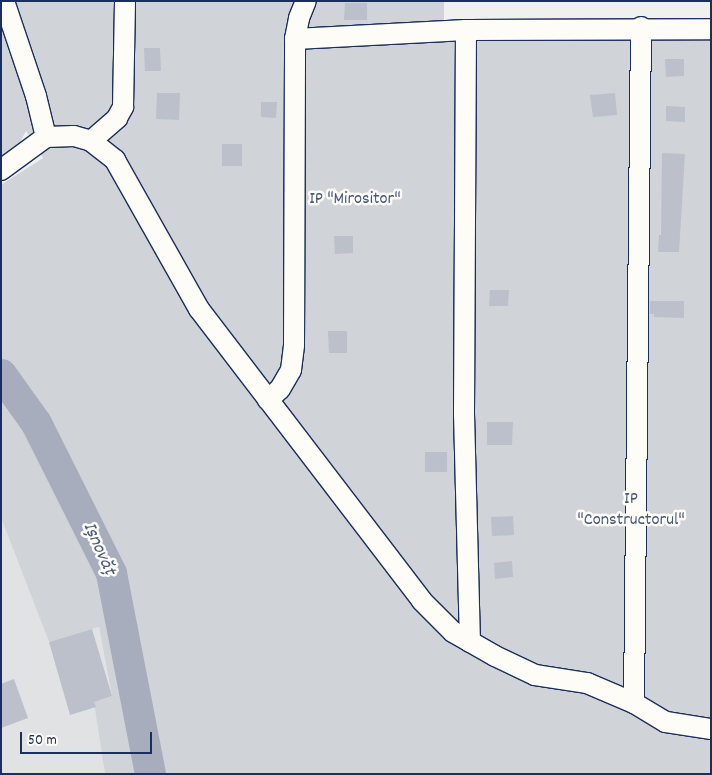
<!DOCTYPE html>
<meta charset="utf-8">
<style>
body{margin:0}
#map{position:relative;width:712px;height:775px;overflow:hidden;background:#f0f0ee;font-family:Dekko,sans-serif}
div>[style]{position:absolute}
.built>*{inset:0;background:#e0e2e3}
.green>*{inset:0;background:#d0d3d8}
.river>*{height:31px;margin:-15.5px;padding:0 15.5px;transform-origin:15.5px;border-radius:15.5px;background:#a7adbd}
.building>*{inset:0;background:#bbc0ca}
.roads{filter:drop-shadow(1px 0 #1b2f5e) drop-shadow(-1px 0 #1b2f5e) drop-shadow(0 1px #1b2f5e) drop-shadow(0 -1px #1b2f5e)}
.street>*{height:20px;margin:-10px;padding:0 10px;transform-origin:10px;border-radius:10px;background:#fdfcf7}
span{translate:-50% -50%;white-space:nowrap;text-align:center;line-height:1.15;-webkit-text-stroke:5px #fdfcf7;paint-order:stroke}
.park-label{font-size:18px;color:#48587c}
.water-label{font-size:19px;color:#4c5b7f;font-style:italic}
.frame{position:absolute;inset:0;border:2px solid #1b2f5e;pointer-events:none}
.scale{position:absolute;left:20px;top:732px;width:132px;height:22px;box-sizing:border-box;border:2px solid #1b2f5e;border-top:0;padding-left:6px;font-size:15px;line-height:18px;white-space:nowrap;color:#1b2f5e;-webkit-text-stroke:4px #fdfcf7;paint-order:stroke}
</style>
<div id="map">
<div class="built">
<i style="clip-path:polygon(1px 518px,49px 642px,99px 627px,112px 696px,96px 707px,105px 774px,1px 774px)"></i>
</div>
<div class="green">
<i style="clip-path:polygon(1px 1px,444px 1px,444px 21px,711px 24px,711px 774px,105px 774px,94px 702px,112px 696px,99px 627px,49px 642px,1px 518px,1px 185px,43px 158px,26px 131px,18px 146px,1px 159px)"></i>
</div>
<div class="river">
<i style="left:1px;top:374px;width:60px;rotate:54.5deg"></i>
<i style="left:36px;top:423px;width:168px;rotate:63.4deg"></i>
<i style="left:111px;top:573px;width:205px;rotate:79deg"></i>
</div>
<div class="building">
<i style="clip-path:polygon(345px 3px,367px 3px,367px 20px,344px 20px)"></i>
<i style="clip-path:polygon(144px 48px,160px 48px,161px 71px,145px 71px)"></i>
<i style="clip-path:polygon(665px 59px,684px 59px,684px 76px,666px 77px)"></i>
<i style="clip-path:polygon(157px 93px,180px 93px,179px 120px,156px 119px)"></i>
<i style="clip-path:polygon(615px 93px,617px 115px,593px 117px,590px 95px)"></i>
<i style="clip-path:polygon(261px 102px,277px 102px,276px 118px,261px 117px)"></i>
<i style="clip-path:polygon(666px 106px,685px 107px,685px 122px,666px 121px)"></i>
<i style="clip-path:polygon(222px 144px,242px 144px,242px 166px,222px 166px)"></i>
<i style="clip-path:polygon(662px 153px,685px 154px,679px 252px,658px 252px,659px 235px,661px 235px)"></i>
<i style="clip-path:polygon(334px 236px,353px 236px,353px 253px,335px 254px)"></i>
<i style="clip-path:polygon(490px 290px,509px 290px,508px 306px,489px 306px)"></i>
<i style="clip-path:polygon(650px 301px,684px 301px,684px 318px,654px 317px,654px 314px,650px 314px)"></i>
<i style="clip-path:polygon(328px 331px,347px 331px,347px 353px,329px 353px)"></i>
<i style="clip-path:polygon(487px 422px,513px 422px,512px 445px,487px 445px)"></i>
<i style="clip-path:polygon(425px 452px,447px 452px,447px 472px,425px 472px)"></i>
<i style="clip-path:polygon(513px 516px,514px 535px,492px 536px,491px 517px)"></i>
<i style="clip-path:polygon(512px 561px,513px 577px,495px 579px,494px 563px)"></i>
<i style="clip-path:polygon(92px 629px,112px 696px,94px 702px,96px 707px,70px 715px,49px 642px)"></i>
<i style="clip-path:polygon(14px 679px,28px 718px,1px 728px,1px 684px)"></i>
</div>
<div class="roads">
<div class="street">
<i style="left:4px;top:1px;width:100px;rotate:71.4deg"></i>
<i style="left:36px;top:96px;width:42px;rotate:76.3deg"></i>
<i style="left:466px;top:30px;width:384px;rotate:90.3deg"></i>
<i style="left:464px;top:414px;width:228px;rotate:88.5deg"></i>
<i style="left:295px;top:39px;width:171px;rotate:-3deg"></i>
<i style="left:466px;top:30px;width:245px;rotate:-0.2deg"></i>
<i style="left:91px;top:141px;width:35px;rotate:-41deg"></i>
<i style="left:117px;top:118px;width:13px;rotate:-61deg"></i>
<i style="left:123px;top:107px;width:106px;rotate:-88.9deg"></i>
<i style="left:1px;top:170px;width:56px;rotate:-36.3deg"></i>
<i style="left:46px;top:137px;width:28px;rotate:-2deg"></i>
<i style="left:74px;top:136px;width:18px;rotate:16deg"></i>
<i style="left:91px;top:141px;width:31px;rotate:38deg"></i>
<i style="left:115px;top:160px;width:171px;rotate:60.6deg"></i>
<i style="left:199px;top:309px;width:367px;rotate:52.6deg"></i>
<i style="left:422px;top:601px;width:44px;rotate:45deg"></i>
<i style="left:453px;top:632px;width:48px;rotate:29.7deg"></i>
<i style="left:495px;top:656px;width:44px;rotate:25.4deg"></i>
<i style="left:535px;top:675px;width:53px;rotate:8.7deg"></i>
<i style="left:587px;top:683px;width:51px;rotate:23.1deg"></i>
<i style="left:634px;top:703px;width:37px;rotate:31deg"></i>
<i style="left:666px;top:722px;width:46px;rotate:8.8deg"></i>
<i style="left:268px;top:400px;width:16px;rotate:-43deg"></i>
<i style="left:280px;top:389px;width:22px;rotate:-60deg"></i>
<i style="left:291px;top:370px;width:25px;rotate:-83deg"></i>
<i style="left:294px;top:345px;width:306px;rotate:-89.8deg"></i>
<i style="left:295px;top:39px;width:21px;rotate:-79deg"></i>
<i style="left:299px;top:18px;width:18px;rotate:-68deg"></i>
<i style="left:634px;top:703px;width:676px;rotate:-89.41deg"></i>
</div>
</div>
<div class="park-label">
<span style="left:355px;top:200px">IP "Mirositor"</span>
<span style="left:631px;top:511px">IP<br>"Constructorul"</span>
</div>
<div class="water-label">
<span style="left:98px;top:549px;rotate:66deg">Ișnovăț</span>
</div>
<div class="frame"></div>
<div class="scale">50 m</div>
</div>
